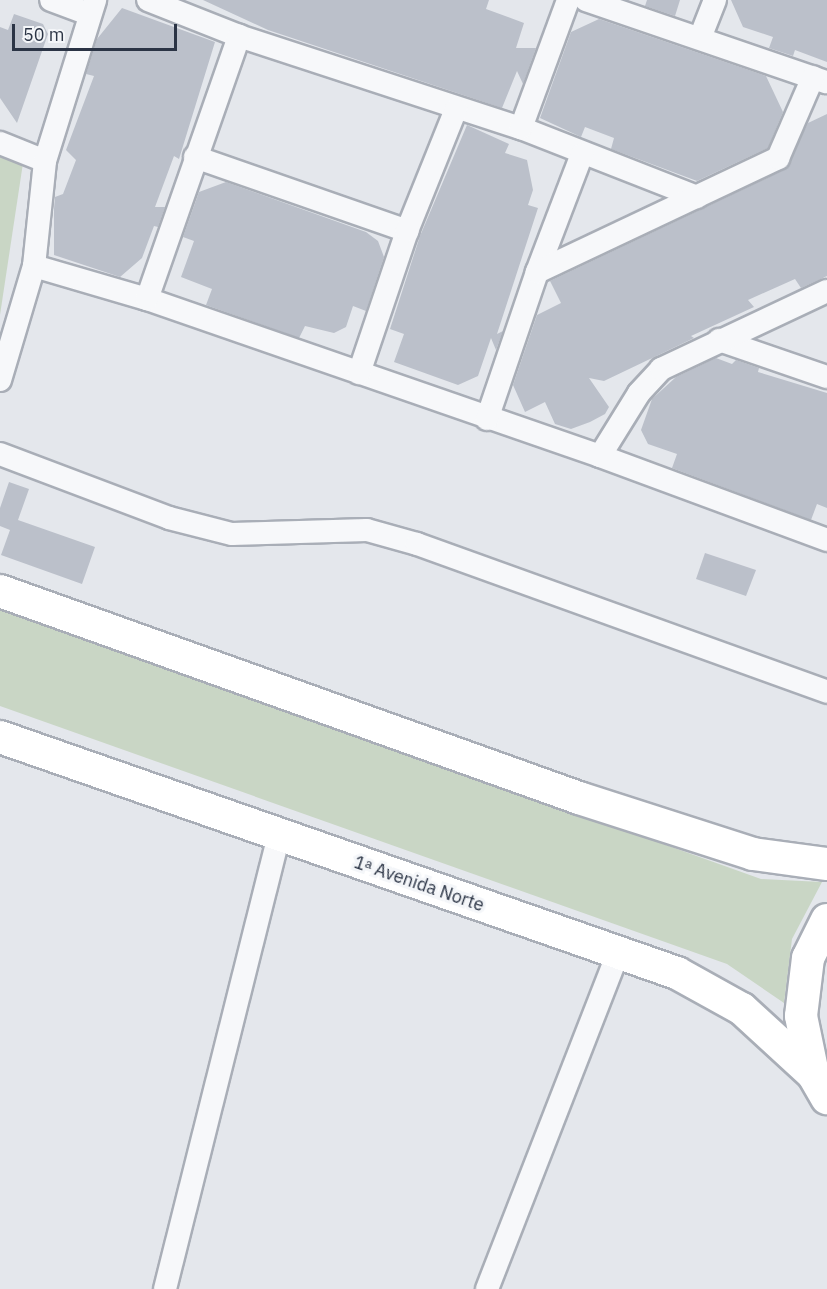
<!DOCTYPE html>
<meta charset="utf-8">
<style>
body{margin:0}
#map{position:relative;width:827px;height:1289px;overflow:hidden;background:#e4e7ec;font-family:"IBM Plex Sans",sans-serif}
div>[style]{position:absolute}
.green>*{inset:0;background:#c9d6c5}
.building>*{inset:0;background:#bbc0ca}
.roads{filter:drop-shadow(2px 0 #a9aeb7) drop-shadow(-2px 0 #a9aeb7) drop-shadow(0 2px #a9aeb7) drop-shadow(0 -2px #a9aeb7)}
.street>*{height:22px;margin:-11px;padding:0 11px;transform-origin:11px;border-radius:11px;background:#f7f8fa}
.secondary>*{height:32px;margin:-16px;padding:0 16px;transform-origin:16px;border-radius:16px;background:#fff}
span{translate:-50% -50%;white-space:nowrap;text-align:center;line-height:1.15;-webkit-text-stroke:6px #f4f6f9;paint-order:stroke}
.street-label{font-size:18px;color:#2b3445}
.scale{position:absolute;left:12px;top:24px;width:165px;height:27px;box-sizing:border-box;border:3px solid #2b3445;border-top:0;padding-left:8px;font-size:18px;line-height:21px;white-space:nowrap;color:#2b3445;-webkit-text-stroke:4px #f4f6f9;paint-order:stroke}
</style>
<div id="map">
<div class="green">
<i style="clip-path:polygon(0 154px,23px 163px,0 315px)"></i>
<i style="clip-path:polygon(0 607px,761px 879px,822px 882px,792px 939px,784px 1003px,727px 964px,0 706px)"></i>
</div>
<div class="building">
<i style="clip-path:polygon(203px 0,489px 0,486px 9px,524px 23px,516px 48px,536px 48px,523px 84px,517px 71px,502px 108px,268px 30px)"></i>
<i style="clip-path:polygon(647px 0,680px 0,675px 16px,645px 6px)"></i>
<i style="clip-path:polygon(731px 0,827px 0,827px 62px,795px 50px,793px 56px,769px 48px,773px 37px,743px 27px)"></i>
<i style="clip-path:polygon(122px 8px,215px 42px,179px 159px,174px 156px,155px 207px,165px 207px,158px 227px,154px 226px,142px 258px,120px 277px,54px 255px,54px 209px,55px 197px,63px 194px,76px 160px,66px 150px,94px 76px,86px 74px,97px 39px)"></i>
<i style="clip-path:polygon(14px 14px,43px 24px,48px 34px,17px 123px,0 98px,0 27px,8px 30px)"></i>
<i style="clip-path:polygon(599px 19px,766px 76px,783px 112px,768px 148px,697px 181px,611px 149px,614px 138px,585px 127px,581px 137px,540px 118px,571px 32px)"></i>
<i style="clip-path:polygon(827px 114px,827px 276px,801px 288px,795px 279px,748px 300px,754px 307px,691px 336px,694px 338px,604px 381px,589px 378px,609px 407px,605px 414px,590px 422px,571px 429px,555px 424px,545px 402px,525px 412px,513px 385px,537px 315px,561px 303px,550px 281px,784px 170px,808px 123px)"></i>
<i style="clip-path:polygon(467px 125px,509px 144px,505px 153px,527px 160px,533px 190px,528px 205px,538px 208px,497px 334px,503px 331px,496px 350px,491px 338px,478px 376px,458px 385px,394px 362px,404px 334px,390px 329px,420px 236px)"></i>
<i style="clip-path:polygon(226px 182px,366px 232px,378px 241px,384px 257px,366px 311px,353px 306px,346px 327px,334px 333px,305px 326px,299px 338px,206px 305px,212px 289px,181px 277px,194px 241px,183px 237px,199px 192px)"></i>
<i style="clip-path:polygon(716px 358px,732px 364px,736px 360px,759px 368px,758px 372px,827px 393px,827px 508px,817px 504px,811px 520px,672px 468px,677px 454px,648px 444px,641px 430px,652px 399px,676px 377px)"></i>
<i style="clip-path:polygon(9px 482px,29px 489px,18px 520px,95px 547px,82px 584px,1px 555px,10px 530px,0 526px,0 508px)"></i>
<i style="clip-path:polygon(705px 553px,756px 570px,746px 596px,696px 579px)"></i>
</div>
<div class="roads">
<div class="street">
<i style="left:51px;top:0;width:40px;rotate:20.2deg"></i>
<i style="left:148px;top:0;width:98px;rotate:21.6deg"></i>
<i style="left:239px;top:36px;width:297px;rotate:18.1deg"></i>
<i style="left:521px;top:128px;width:189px;rotate:21.4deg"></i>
<i style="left:586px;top:0;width:254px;rotate:18.9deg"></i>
<i style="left:700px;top:38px;width:41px;rotate:-68.5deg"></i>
<i style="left:521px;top:128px;width:136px;rotate:-69.8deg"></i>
<i style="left:0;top:143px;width:48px;rotate:21.8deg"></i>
<i style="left:195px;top:157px;width:225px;rotate:19.2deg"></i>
<i style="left:34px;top:266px;width:118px;rotate:16.3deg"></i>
<i style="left:147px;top:299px;width:479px;rotate:19.1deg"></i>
<i style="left:600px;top:456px;width:242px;rotate:20.3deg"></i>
<i style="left:537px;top:272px;width:126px;rotate:-69.1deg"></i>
<i style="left:147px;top:299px;width:279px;rotate:-70.7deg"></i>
<i style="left:719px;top:340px;width:114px;rotate:18.9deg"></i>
<i style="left:359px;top:373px;width:150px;rotate:-71.3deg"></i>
<i style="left:407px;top:231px;width:131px;rotate:-68.1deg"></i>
<i style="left:0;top:380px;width:119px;rotate:-73.4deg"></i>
<i style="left:34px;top:266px;width:106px;rotate:-84deg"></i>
<i style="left:45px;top:161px;width:169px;rotate:-72.7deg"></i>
<i style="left:487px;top:419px;width:155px;rotate:-71.2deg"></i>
<i style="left:537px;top:272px;width:267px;rotate:-25.3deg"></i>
<i style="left:778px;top:158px;width:88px;rotate:-66.6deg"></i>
<i style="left:0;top:454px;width:181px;rotate:20.7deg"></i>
<i style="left:169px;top:518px;width:65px;rotate:14.3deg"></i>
<i style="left:232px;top:534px;width:135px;rotate:-1.7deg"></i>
<i style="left:367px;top:530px;width:52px;rotate:15.6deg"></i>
<i style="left:417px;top:544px;width:436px;rotate:19.8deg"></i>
<i style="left:600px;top:456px;width:74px;rotate:-58.2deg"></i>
<i style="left:639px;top:393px;width:33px;rotate:-47deg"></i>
<i style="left:661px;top:369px;width:183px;rotate:-25.2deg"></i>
<i style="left:165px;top:1289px;width:468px;rotate:-75.9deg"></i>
<i style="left:487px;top:1289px;width:361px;rotate:-68.7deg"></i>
</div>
<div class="secondary">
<i style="left:0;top:591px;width:615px;rotate:19.67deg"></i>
<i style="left:579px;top:798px;width:183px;rotate:17.8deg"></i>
<i style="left:753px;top:854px;width:75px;rotate:7.7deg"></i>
<i style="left:0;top:737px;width:717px;rotate:19.22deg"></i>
<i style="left:677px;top:973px;width:74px;rotate:29deg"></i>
<i style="left:742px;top:1009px;width:96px;rotate:42.5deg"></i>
<i style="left:827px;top:920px;width:42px;rotate:116.6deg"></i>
<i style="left:808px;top:958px;width:58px;rotate:96.9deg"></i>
<i style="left:801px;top:1016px;width:59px;rotate:78.3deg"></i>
<i style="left:813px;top:1074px;width:28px;rotate:60deg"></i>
</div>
</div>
<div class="street-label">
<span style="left:419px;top:884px;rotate:19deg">1ᵃ Avenida Norte</span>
</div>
<div class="scale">50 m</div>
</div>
